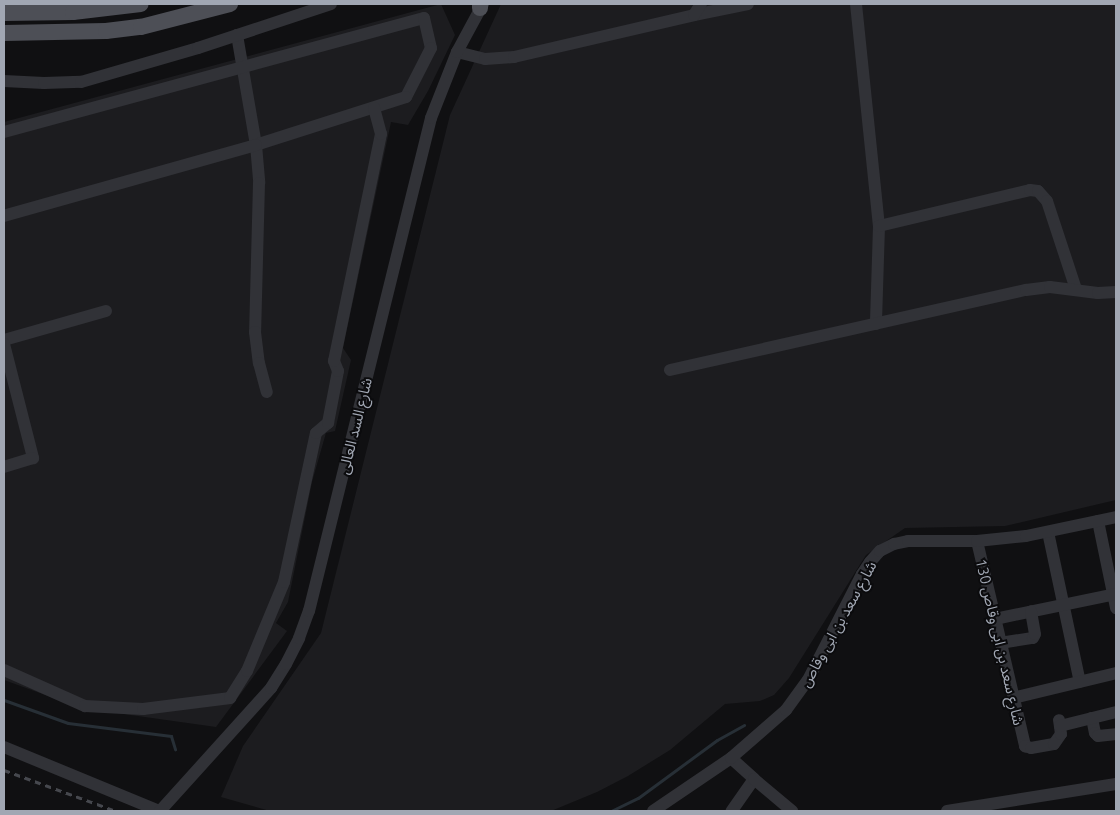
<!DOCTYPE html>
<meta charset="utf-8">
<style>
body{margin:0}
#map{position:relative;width:1120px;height:815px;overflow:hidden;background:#101012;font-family:Ubuntu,"Noto Sans Arabic",sans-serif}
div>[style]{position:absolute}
.built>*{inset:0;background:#1c1c1f}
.stream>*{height:3px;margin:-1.5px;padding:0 1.5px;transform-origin:1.5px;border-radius:1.5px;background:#272f36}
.minor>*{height:12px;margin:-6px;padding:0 6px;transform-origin:6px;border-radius:6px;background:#313237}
.major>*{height:16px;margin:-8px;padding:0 8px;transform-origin:8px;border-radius:8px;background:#4d4f56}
.rail>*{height:3px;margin-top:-1.5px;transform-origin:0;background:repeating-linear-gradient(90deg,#46484e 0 6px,transparent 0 11px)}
span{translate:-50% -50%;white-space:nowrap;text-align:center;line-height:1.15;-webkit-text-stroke:4px #0b0b0d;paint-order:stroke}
.street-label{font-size:15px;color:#a1a7b3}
.frame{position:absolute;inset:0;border:5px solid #a1a7b3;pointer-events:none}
</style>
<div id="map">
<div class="built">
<i style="clip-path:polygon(441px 4px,455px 35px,428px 91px,408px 125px,391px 122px,343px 348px,351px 360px,335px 431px,326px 433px,312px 482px,288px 602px,276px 623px,287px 631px,216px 727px,81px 708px,4px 680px,4px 122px)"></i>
<i style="clip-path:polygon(501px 4px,1116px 4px,1116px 500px,1005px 526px,905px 528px,866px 555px,789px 678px,774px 695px,760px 701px,725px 704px,670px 750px,628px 776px,597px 792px,551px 811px,270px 811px,221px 797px,243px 746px,321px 633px,450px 115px)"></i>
</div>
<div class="stream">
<i style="left:4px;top:700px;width:68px;rotate:19.8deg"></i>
<i style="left:68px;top:723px;width:104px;rotate:7.2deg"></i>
<i style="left:171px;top:736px;width:14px;rotate:73deg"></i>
<i style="left:611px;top:811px;width:30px;rotate:-26deg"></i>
<i style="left:638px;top:798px;width:98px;rotate:-36.3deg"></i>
<i style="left:717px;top:740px;width:31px;rotate:-29deg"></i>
</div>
<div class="minor">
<i style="left:856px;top:4px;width:223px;rotate:84.1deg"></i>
<i style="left:879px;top:226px;width:98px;rotate:91.8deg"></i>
<i style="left:694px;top:15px;width:55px;rotate:-11.5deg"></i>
<i style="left:237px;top:35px;width:112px;rotate:80.2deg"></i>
<i style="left:256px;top:145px;width:38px;rotate:85deg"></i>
<i style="left:259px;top:183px;width:149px;rotate:91.5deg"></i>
<i style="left:255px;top:332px;width:31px;rotate:83deg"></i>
<i style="left:259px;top:363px;width:30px;rotate:75deg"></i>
<i style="left:457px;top:52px;width:29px;rotate:14deg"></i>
<i style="left:485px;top:59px;width:29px;rotate:-4deg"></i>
<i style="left:514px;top:57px;width:185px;rotate:-13.1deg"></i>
<i style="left:694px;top:15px;width:13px;rotate:-58deg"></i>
<i style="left:4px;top:81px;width:40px;rotate:2.9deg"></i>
<i style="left:44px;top:83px;width:37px;rotate:-2deg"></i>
<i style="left:81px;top:82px;width:122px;rotate:-16.2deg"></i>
<i style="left:198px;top:48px;width:140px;rotate:-18.3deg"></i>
<i style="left:4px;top:132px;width:435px;rotate:-15.2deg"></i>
<i style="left:424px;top:18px;width:31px;rotate:77deg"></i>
<i style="left:431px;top:48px;width:55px;rotate:117deg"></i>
<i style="left:406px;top:97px;width:157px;rotate:162.3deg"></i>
<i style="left:256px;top:145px;width:262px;rotate:164.3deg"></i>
<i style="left:879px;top:226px;width:155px;rotate:-13.4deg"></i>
<i style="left:1030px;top:190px;width:8px;rotate:7deg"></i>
<i style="left:1038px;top:191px;width:13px;rotate:48deg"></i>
<i style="left:1047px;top:201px;width:93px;rotate:71.8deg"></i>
<i style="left:4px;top:340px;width:106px;rotate:-15.9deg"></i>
<i style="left:4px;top:344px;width:118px;rotate:75.7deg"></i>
<i style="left:33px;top:458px;width:30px;rotate:163deg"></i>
<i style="left:670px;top:370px;width:365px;rotate:-12.7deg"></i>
<i style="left:1026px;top:290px;width:24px;rotate:-7deg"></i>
<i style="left:1050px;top:287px;width:48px;rotate:7.1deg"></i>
<i style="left:1098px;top:293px;width:18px;rotate:-3deg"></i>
<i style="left:1098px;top:521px;width:89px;rotate:78.3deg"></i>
<i style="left:1048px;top:532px;width:153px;rotate:78deg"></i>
<i style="left:977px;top:541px;width:211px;rotate:76.8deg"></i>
<i style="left:1025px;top:746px;width:6px;rotate:18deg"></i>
<i style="left:1031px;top:748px;width:23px;rotate:-10deg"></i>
<i style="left:1054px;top:744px;width:12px;rotate:-55deg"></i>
<i style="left:1061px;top:734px;width:14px;rotate:-98deg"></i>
<i style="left:995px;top:619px;width:124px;rotate:-11.7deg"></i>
<i style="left:1000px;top:643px;width:33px;rotate:-9deg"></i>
<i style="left:1033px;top:638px;width:4px;rotate:-63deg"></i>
<i style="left:1035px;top:634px;width:23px;rotate:-100deg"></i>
<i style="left:4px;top:670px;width:89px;rotate:24deg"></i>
<i style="left:85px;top:706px;width:58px;rotate:3deg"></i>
<i style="left:143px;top:709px;width:88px;rotate:-7.2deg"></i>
<i style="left:230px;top:698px;width:32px;rotate:-58deg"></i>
<i style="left:247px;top:671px;width:96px;rotate:-67.4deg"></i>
<i style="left:284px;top:582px;width:152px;rotate:-77.9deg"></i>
<i style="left:316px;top:433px;width:16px;rotate:-40deg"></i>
<i style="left:328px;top:423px;width:53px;rotate:-79.1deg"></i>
<i style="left:338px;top:371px;width:11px;rotate:-112deg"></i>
<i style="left:334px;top:361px;width:232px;rotate:-78.3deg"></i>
<i style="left:381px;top:134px;width:27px;rotate:-105deg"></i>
<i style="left:1013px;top:698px;width:106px;rotate:-13.6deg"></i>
<i style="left:1092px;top:718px;width:15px;rotate:79deg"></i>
<i style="left:1095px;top:733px;width:4px;rotate:45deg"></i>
<i style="left:1098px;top:736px;width:18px;rotate:-6deg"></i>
<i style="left:1060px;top:726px;width:58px;rotate:-14deg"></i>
<i style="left:4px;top:747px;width:168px;rotate:22.4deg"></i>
<i style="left:731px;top:758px;width:31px;rotate:42deg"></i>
<i style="left:754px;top:779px;width:39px;rotate:125deg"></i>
<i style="left:754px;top:779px;width:50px;rotate:40.1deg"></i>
<i style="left:160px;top:811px;width:166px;rotate:-47.9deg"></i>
<i style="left:271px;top:688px;width:28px;rotate:-58deg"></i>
<i style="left:286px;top:664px;width:29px;rotate:-63deg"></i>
<i style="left:299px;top:638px;width:29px;rotate:-70deg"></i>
<i style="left:309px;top:611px;width:508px;rotate:-76.1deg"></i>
<i style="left:431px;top:118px;width:71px;rotate:-68.5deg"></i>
<i style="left:457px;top:52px;width:55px;rotate:-61.6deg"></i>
<i style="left:653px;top:811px;width:94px;rotate:-34.2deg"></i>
<i style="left:731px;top:758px;width:73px;rotate:-41.1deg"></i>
<i style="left:786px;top:710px;width:37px;rotate:-54deg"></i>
<i style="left:808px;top:680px;width:119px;rotate:-63deg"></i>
<i style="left:862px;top:574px;width:14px;rotate:-56deg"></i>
<i style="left:870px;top:562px;width:15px;rotate:-48deg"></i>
<i style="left:880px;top:551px;width:16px;rotate:-27deg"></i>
<i style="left:894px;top:544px;width:14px;rotate:-12deg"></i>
<i style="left:908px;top:541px;width:69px"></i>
<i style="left:977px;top:541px;width:49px;rotate:-5.8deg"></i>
<i style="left:1026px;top:536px;width:92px;rotate:-11.9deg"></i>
<i style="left:947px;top:811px;width:171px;rotate:-9.1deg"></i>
</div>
<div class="major">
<i style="left:480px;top:4px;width:4px;rotate:90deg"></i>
<i style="left:4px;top:13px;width:69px;rotate:-0.8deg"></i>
<i style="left:73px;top:12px;width:68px;rotate:-6.7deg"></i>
<i style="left:4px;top:33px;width:102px;rotate:-1.1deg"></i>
<i style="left:106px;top:31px;width:35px;rotate:-7deg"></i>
<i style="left:141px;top:27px;width:92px;rotate:-14.5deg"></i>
</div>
<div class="rail">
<i style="left:4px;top:770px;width:119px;rotate:20.1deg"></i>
</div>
<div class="street-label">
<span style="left:355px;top:426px;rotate:-76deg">شارع السد العالى</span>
<span style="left:838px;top:624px;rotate:-61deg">شارع سعد بن ابى وقاص</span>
<span style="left:1000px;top:642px;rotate:77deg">شارع سعد بن ابى وقاص 130</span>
</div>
<div class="frame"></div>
</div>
